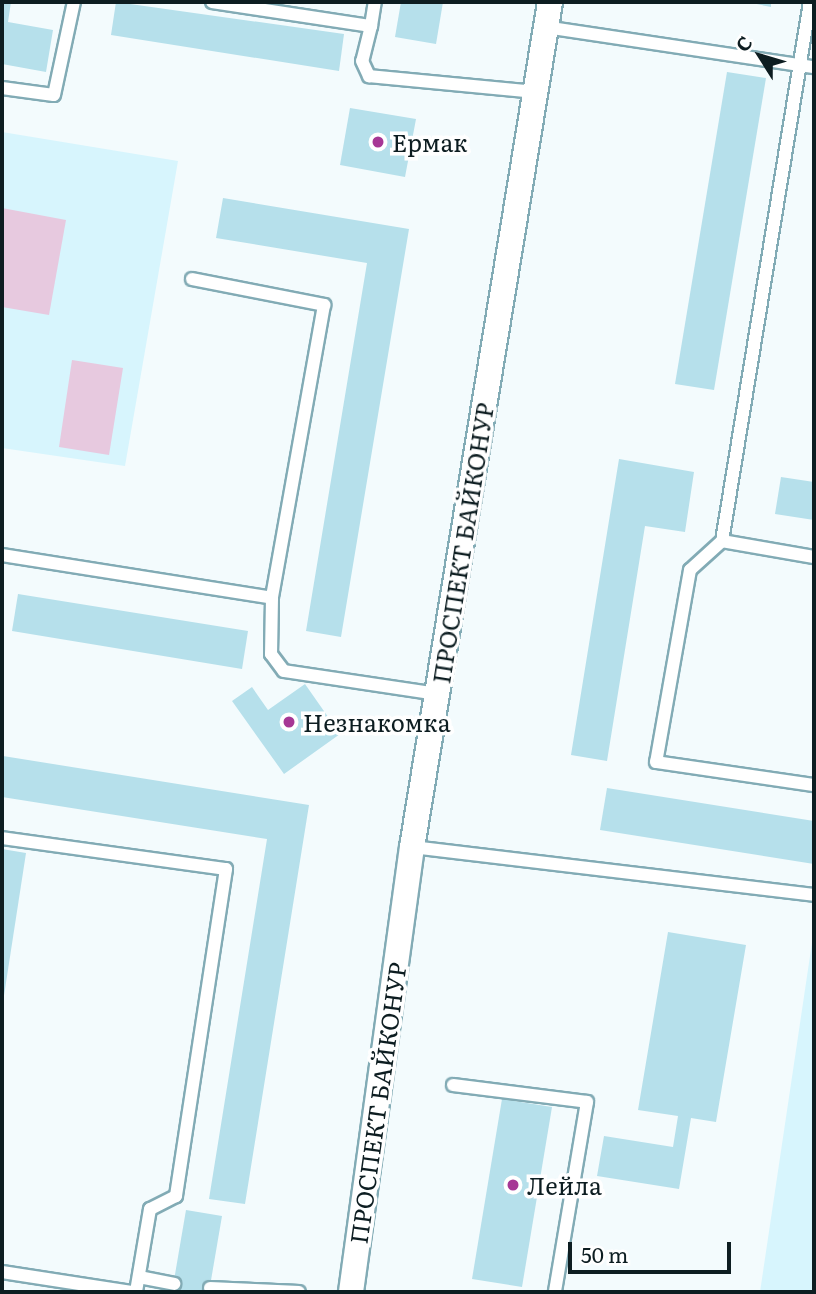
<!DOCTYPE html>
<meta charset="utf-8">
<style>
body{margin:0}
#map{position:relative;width:816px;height:1294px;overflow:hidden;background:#f3fbfd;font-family:Literata,serif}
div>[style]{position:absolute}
.built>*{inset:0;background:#d7f5fd}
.green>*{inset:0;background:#e7c9df}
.building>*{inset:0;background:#b6e0eb}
.roads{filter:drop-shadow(2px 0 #82abb5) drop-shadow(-2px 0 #82abb5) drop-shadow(0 2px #82abb5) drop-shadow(0 -2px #82abb5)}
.lane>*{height:12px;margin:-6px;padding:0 6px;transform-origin:6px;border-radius:6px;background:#fff}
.street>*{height:24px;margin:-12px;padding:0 12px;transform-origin:12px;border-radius:12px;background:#fff}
.dots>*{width:19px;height:19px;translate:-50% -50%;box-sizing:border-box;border:4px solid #fff;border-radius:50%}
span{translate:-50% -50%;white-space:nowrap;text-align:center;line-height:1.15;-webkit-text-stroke:7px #fff;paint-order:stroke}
.poi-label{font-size:24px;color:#0d1d21}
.left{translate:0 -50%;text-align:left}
.street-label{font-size:24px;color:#0d1d21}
.frame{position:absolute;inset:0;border:4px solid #0d1d21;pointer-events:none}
.north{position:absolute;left:725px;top:21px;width:70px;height:70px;-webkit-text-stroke:5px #fff;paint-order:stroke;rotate:307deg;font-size:19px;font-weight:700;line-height:28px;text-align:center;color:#0d1d21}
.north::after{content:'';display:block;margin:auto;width:24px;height:32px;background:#0d1d21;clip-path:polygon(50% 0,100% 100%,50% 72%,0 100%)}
.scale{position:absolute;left:568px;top:1242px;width:163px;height:32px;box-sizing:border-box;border:4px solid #0d1d21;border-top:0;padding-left:9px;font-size:21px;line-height:24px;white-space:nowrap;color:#0d1d21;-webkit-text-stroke:5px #fff;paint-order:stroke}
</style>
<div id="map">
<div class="built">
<i style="clip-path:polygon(2px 132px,178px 161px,125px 466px,2px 448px)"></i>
<i style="clip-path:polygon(813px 936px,814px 1292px,760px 1292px)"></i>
</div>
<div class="green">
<i style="clip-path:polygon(2px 208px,66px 220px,49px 315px,2px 307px)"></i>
<i style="clip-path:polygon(72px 360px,123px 368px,109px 455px,59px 447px)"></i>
</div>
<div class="building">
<i style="clip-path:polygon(2px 2px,11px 2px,8px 22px,53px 30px,46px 72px,2px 64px)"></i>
<i style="clip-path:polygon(116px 2px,344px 34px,339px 71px,111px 35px)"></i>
<i style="clip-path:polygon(401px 2px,443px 2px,436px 44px,395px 37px)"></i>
<i style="clip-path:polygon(747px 2px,771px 2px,771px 7px)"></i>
<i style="clip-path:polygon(727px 72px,766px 78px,714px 390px,675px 384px)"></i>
<i style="clip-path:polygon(350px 108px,416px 119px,405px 177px,340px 165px)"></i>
<i style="clip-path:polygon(223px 198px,409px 229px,341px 637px,306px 631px,367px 263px,216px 238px)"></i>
<i style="clip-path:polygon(619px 459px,694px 472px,685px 532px,645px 526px,607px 761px,571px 755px)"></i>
<i style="clip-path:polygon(781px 477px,814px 482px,814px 520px,775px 514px)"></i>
<i style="clip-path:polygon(18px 594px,248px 631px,242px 669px,12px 631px)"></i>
<i style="clip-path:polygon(305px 684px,340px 734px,284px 774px,232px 701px,252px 687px,268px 710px)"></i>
<i style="clip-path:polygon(3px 756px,309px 805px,245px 1204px,209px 1199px,267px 839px,2px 797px)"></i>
<i style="clip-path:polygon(607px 788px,814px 821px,814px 864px,600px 830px)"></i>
<i style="clip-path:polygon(2px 849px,26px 853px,3px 1002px,2px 1002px)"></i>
<i style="clip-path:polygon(668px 932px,746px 945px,716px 1122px,691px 1118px,679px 1189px,597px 1176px,604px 1136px,673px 1147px,678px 1116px,638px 1110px)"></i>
<i style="clip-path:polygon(502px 1099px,552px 1107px,522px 1287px,472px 1279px)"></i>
<i style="clip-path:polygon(186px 1210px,222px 1216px,209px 1292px,172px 1292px)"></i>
</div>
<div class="roads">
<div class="lane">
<i style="left:212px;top:2px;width:161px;rotate:8.6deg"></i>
<i style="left:371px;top:26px;width:36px;rotate:104deg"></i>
<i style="left:362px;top:61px;width:17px;rotate:65deg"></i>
<i style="left:369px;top:76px;width:167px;rotate:5.5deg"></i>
<i style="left:810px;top:2px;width:546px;rotate:99.27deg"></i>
<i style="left:722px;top:541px;width:43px;rotate:137.8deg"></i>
<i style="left:690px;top:570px;width:195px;rotate:100deg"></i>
<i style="left:656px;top:762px;width:160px;rotate:8.3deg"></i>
<i style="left:371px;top:26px;width:24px;rotate:-81deg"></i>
<i style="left:545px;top:27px;width:272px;rotate:8.5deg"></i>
<i style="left:2px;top:88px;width:52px;rotate:7.7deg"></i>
<i style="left:54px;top:95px;width:95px;rotate:-77.9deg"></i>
<i style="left:192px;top:279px;width:135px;rotate:11.1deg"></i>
<i style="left:324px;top:305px;width:298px;rotate:100.1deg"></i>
<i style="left:272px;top:598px;width:56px;rotate:91deg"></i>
<i style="left:271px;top:654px;width:21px;rotate:53deg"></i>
<i style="left:284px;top:671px;width:156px;rotate:8.5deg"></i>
<i style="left:722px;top:541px;width:93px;rotate:9.9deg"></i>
<i style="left:2px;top:555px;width:273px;rotate:9deg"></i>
<i style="left:2px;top:838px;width:226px;rotate:7.9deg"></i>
<i style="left:226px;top:869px;width:331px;rotate:98.7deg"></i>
<i style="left:176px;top:1196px;width:29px;rotate:153deg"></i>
<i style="left:150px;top:1209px;width:84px;rotate:99.6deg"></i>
<i style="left:412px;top:847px;width:405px;rotate:6.8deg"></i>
<i style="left:453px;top:1085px;width:135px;rotate:7.2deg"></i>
<i style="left:587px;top:1102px;width:193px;rotate:99.6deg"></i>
<i style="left:2px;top:1272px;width:131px;rotate:8.8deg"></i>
<i style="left:139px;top:1277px;width:36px;rotate:11deg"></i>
<i style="left:210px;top:1288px;width:89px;rotate:2.6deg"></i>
</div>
<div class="street">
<i style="left:351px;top:1292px;width:449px;rotate:-82.2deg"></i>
<i style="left:412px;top:847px;width:856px;rotate:-80.72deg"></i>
</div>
</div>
<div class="dots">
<i style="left:378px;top:142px;background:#a63795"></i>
<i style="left:289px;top:722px;background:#a63795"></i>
<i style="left:513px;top:1185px;background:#a63795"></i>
</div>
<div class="poi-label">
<span class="left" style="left:392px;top:142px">Ермак</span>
<span class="left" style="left:303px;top:722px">Незнакомка</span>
<span class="left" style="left:527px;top:1185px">Лейла</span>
</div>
<div class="street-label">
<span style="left:462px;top:543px;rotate:-81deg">ПРОСПЕКТ БАЙКОНУР</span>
<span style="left:377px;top:1103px;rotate:-82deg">ПРОСПЕКТ БАЙКОНУР</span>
</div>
<div class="frame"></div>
<div class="north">С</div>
<div class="scale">50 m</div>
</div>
